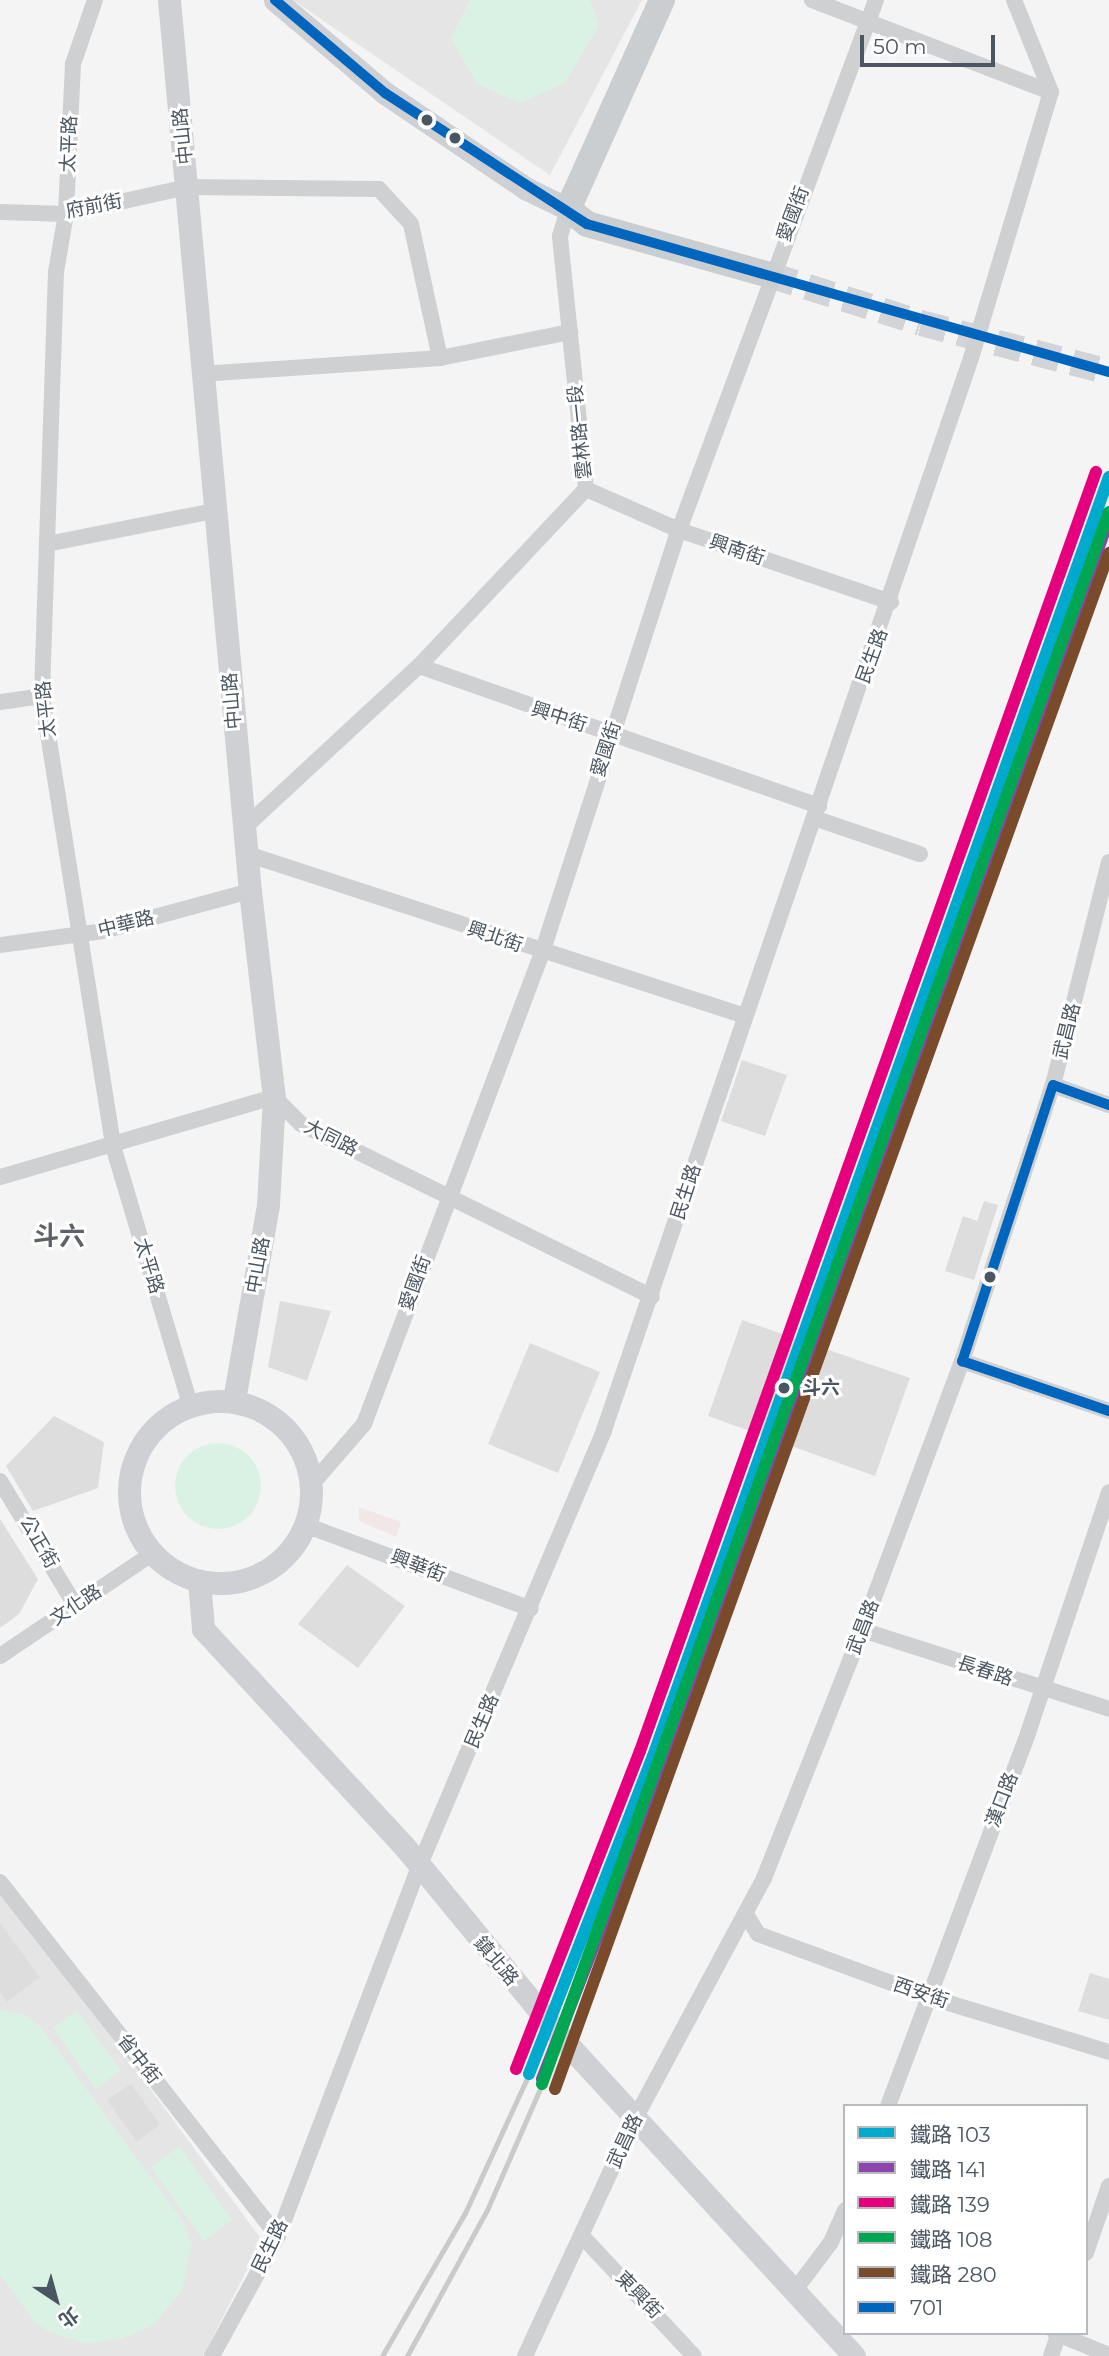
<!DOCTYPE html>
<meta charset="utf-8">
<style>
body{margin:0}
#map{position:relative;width:1109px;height:2356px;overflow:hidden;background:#f4f4f4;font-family:Montserrat,"Noto Sans TC",sans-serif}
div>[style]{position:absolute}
.education>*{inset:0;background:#e6e5e6}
.medical>*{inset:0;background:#f1e7e6}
.green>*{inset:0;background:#d9f2e3}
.round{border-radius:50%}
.building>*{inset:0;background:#ddddde}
.primary-tunnel>*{height:26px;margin-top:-13px;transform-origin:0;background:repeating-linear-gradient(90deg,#d2d4d7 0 26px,transparent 0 39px)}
.street>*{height:16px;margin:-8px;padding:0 8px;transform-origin:8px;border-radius:8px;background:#ced0d2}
.secondary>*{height:23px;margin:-11.5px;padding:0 11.5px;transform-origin:11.5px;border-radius:11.5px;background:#ced0d4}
.secondary>.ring{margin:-11.5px;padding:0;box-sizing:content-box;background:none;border:23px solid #ced0d4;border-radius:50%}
.primary>*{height:26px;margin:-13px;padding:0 13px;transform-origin:13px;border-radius:13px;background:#caced1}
.rail>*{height:5px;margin:-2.5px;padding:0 2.5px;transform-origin:2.5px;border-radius:2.5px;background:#c9cacc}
.street-bridge>*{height:16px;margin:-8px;padding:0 8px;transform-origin:8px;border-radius:8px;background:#ced0d2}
.bus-1>*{height:10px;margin:-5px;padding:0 5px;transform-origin:5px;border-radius:5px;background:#0065bd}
.rail-1>*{height:12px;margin:-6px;padding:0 6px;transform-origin:6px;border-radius:6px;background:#00a9ce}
.rail-2>*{height:12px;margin:-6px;padding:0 6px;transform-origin:6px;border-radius:6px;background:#8e44ad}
.rail-3>*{height:12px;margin:-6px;padding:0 6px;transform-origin:6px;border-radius:6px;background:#e5007d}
.rail-4>*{height:12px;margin:-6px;padding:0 6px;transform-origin:6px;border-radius:6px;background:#00a651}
.rail-5>*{height:12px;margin:-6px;padding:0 6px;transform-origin:6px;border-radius:6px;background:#7a4b2a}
.dots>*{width:19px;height:19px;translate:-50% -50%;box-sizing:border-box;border:4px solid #fff;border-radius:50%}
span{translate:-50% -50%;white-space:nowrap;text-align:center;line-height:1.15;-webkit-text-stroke:6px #fff;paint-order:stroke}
.street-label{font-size:19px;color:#4a5661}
.stop-label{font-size:19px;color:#4a5661;font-weight:700}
.left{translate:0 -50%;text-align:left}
.district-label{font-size:26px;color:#5f6368;font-weight:700}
.legend{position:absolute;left:843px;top:2104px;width:245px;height:231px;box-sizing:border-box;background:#fff;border:2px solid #b7bbc0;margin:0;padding:9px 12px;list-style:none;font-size:21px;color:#4a5661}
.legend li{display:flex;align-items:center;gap:14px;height:35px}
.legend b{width:35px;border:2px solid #b7bbc0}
.north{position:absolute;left:21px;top:2265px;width:70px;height:70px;-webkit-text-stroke:5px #fff;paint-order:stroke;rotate:144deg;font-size:19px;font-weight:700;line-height:28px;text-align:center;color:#4a5661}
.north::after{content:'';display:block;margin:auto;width:24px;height:32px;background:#4a5661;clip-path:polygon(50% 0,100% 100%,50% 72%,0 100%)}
.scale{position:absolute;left:860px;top:35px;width:135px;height:32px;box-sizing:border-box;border:4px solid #4a5661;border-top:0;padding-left:9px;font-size:21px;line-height:24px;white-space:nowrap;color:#4a5661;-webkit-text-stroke:5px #fff;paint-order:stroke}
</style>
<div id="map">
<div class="education">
<i style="clip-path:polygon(293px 0,642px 0,550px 175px)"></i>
<i style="clip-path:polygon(0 1886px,262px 2240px,203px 2356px,0 2356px)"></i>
</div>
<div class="medical">
<i style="clip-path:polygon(359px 1507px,401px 1522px,396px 1537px,359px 1521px)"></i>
</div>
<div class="green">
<i style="clip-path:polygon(470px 0,590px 0,599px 25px,565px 83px,520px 103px,477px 84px,451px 38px)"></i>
<i class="round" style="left:175px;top:1443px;width:86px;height:86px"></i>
<i style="clip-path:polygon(0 2010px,26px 2015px,41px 2027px,184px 2223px,191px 2246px,182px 2291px,153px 2325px,121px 2339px,85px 2343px,49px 2332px,34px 2321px,0 2274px)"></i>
<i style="clip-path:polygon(77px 2011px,121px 2070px,96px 2089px,53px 2028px)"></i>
<i style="clip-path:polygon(179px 2146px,232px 2220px,204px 2241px,151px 2167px)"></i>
</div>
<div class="building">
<i style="clip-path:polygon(742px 1060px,787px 1075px,765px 1136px,721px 1121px)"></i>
<i style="clip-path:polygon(984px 1201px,998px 1205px,974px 1280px,945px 1271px,963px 1216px,977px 1221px)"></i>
<i style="clip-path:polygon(280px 1301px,331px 1311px,307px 1381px,268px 1367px)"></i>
<i style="clip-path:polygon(742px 1320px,910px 1378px,875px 1476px,708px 1416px)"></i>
<i style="clip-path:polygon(530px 1343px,600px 1372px,558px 1473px,488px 1444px)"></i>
<i style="clip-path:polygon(54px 1416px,104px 1442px,98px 1488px,33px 1511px,6px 1466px)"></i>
<i style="clip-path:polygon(0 1519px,38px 1579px,19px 1614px,0 1628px)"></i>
<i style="clip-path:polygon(347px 1565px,405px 1606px,358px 1668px,298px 1624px)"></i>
<i style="clip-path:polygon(0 1923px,40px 1977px,7px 2002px,0 1992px)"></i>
<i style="clip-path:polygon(1090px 1973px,1109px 1979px,1109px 2020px,1078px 2011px)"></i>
<i style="clip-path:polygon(131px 2084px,160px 2124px,137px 2142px,107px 2100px)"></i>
</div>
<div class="primary-tunnel">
<i style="left:770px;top:275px;width:158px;rotate:17.6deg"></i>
<i style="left:921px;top:323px;width:194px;rotate:14.6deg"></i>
</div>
<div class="street">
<i style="left:95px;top:0;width:68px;rotate:109deg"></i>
<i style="left:73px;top:64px;width:150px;rotate:92.7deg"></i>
<i style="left:66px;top:214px;width:59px;rotate:99.8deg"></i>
<i style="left:56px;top:272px;width:424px;rotate:91.9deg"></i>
<i style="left:42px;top:696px;width:456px;rotate:81deg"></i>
<i style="left:113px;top:1146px;width:273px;rotate:73.4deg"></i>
<i style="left:812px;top:0;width:256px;rotate:21.1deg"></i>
<i style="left:0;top:212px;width:66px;rotate:1.7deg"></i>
<i style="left:66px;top:214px;width:124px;rotate:-12.6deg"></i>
<i style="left:187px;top:187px;width:192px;rotate:0.6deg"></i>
<i style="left:379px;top:189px;width:47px;rotate:47.6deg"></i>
<i style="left:411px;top:224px;width:137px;rotate:77.8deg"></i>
<i style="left:981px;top:325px;width:243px;rotate:-73.3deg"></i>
<i style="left:1051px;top:92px;width:99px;rotate:-111.9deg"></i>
<i style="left:201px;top:374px;width:240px;rotate:-3.8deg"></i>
<i style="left:440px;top:358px;width:133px;rotate:-11.3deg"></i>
<i style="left:586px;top:489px;width:102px;rotate:23.8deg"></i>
<i style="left:679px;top:530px;width:224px;rotate:18.8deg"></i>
<i style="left:47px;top:544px;width:170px;rotate:-11.2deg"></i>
<i style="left:419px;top:666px;width:424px;rotate:19.3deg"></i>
<i style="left:0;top:702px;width:42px;rotate:-8.1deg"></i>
<i style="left:814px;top:818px;width:112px;rotate:18.8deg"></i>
<i style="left:245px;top:827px;width:237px;rotate:-42.8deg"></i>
<i style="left:419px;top:666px;width:243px;rotate:-46.7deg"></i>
<i style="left:586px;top:489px;width:254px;rotate:-95.9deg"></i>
<i style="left:560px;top:236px;width:28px;rotate:-73deg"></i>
<i style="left:247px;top:854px;width:524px;rotate:18.02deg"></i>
<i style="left:0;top:945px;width:104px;rotate:-7.7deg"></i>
<i style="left:103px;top:931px;width:152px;rotate:-15.2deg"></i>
<i style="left:1053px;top:1085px;width:59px;rotate:19.7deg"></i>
<i style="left:0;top:1177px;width:285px;rotate:-16.3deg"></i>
<i style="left:274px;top:1097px;width:38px;rotate:45deg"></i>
<i style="left:301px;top:1124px;width:391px;rotate:26.2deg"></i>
<i style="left:962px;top:1361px;width:155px;rotate:18.8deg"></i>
<i style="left:0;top:1481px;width:145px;rotate:58.8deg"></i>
<i style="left:312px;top:1484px;width:79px;rotate:-49.1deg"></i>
<i style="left:364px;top:1424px;width:504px;rotate:-69.3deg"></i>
<i style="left:542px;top:953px;width:445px;rotate:-72.1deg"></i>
<i style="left:679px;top:530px;width:565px;rotate:-69.61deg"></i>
<i style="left:303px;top:1529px;width:13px"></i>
<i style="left:316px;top:1529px;width:229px;rotate:20.4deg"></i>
<i style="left:862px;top:1630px;width:259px;rotate:17.7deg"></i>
<i style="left:0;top:1656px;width:183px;rotate:-33.9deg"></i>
<i style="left:0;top:1882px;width:450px;rotate:51.9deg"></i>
<i style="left:746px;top:1914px;width:23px;rotate:59deg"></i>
<i style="left:758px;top:1934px;width:182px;rotate:20.2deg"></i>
<i style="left:929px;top:1997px;width:188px;rotate:17deg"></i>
<i style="left:888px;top:2106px;width:398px;rotate:-69.4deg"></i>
<i style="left:1028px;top:1733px;width:254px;rotate:-71.4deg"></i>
<i style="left:582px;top:2236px;width:164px;rotate:47deg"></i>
<i style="left:1086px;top:2253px;width:71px;rotate:-71.1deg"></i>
<i style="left:795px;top:2290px;width:60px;rotate:-53.1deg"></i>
<i style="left:831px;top:2242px;width:35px;rotate:-66deg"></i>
<i style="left:1055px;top:2333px;width:58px;rotate:22.2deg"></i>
<i style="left:212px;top:2356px;width:137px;rotate:-61.2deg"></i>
<i style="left:278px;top:2236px;width:393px;rotate:-69.1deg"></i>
<i style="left:418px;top:1869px;width:477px;rotate:-67deg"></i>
<i style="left:604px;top:1430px;width:1133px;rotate:-71.1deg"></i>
<i style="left:525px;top:2356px;width:266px;rotate:-65.1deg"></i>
<i style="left:637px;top:2115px;width:269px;rotate:-61.8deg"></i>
<i style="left:764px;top:1878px;width:267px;rotate:-68.4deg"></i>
<i style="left:862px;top:1630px;width:287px;rotate:-69.6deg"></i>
<i style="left:962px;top:1361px;width:291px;rotate:-71.8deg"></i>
<i style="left:1053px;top:1085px;width:230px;rotate:-75.9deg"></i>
<i style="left:1051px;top:2356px;width:24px;rotate:-71deg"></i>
</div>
<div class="secondary">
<i style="left:169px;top:0;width:895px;rotate:84.81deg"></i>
<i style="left:250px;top:891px;width:207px;rotate:83.4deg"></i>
<i style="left:274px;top:1097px;width:108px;rotate:93.2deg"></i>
<i style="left:268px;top:1205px;width:198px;rotate:99.9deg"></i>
<i style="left:275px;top:0;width:144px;rotate:40.2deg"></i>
<i style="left:385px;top:93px;width:171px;rotate:34.1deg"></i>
<i style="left:527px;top:189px;width:46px;rotate:26deg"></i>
<i class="ring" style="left:129px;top:1401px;width:159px;height:159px"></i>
<i style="left:199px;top:1581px;width:48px;rotate:85.2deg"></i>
<i style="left:203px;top:1629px;width:296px;rotate:47.2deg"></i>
<i style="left:404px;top:1846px;width:244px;rotate:50.6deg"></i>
<i style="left:559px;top:2035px;width:436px;rotate:47.4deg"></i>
</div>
<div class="primary">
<i style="left:662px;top:0;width:229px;rotate:114.2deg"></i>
<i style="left:568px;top:209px;width:24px;rotate:38deg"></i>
<i style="left:587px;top:224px;width:190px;rotate:15.6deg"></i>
</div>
<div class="rail">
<i style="left:382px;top:2356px;width:165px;rotate:-59.9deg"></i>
<i style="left:465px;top:2213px;width:153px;rotate:-65.3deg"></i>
<i style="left:407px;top:2356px;width:166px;rotate:-61.3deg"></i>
<i style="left:487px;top:2210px;width:137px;rotate:-66.4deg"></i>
</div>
<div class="street-bridge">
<i style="left:971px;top:358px;width:34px;rotate:-73deg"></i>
</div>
<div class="bus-1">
<i style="left:275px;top:0;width:144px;rotate:40.2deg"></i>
<i style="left:385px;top:93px;width:241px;rotate:33deg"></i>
<i style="left:587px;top:224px;width:543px;rotate:15.83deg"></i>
<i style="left:1109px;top:1105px;width:59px;rotate:-160.3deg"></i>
<i style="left:1053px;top:1085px;width:291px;rotate:108.2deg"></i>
<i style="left:962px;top:1361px;width:155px;rotate:18.8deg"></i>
</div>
<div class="rail-1">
<i style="left:529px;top:2074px;width:341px;rotate:-68.7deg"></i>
<i style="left:653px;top:1756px;width:1358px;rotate:-70.38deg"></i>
</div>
<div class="rail-2">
<i style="left:542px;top:2079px;width:341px;rotate:-68.7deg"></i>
<i style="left:666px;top:1761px;width:1319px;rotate:-70.37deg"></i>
</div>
<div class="rail-3">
<i style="left:516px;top:2069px;width:341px;rotate:-68.7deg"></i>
<i style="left:640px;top:1751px;width:1358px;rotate:-70.38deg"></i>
</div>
<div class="rail-4">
<i style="left:542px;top:2084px;width:1671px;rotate:-70.17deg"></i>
</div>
<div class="rail-5">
<i style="left:555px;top:2089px;width:1633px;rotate:-70.17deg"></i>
</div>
<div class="dots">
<i style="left:427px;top:120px;background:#4a5661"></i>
<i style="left:455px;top:138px;background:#4a5661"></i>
<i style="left:990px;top:1277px;background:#4a5661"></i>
<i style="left:784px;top:1388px;background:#4a5661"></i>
</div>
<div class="street-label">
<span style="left:183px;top:136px;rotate:-96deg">中山路</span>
<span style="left:69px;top:144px;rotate:-88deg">太平路</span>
<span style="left:94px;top:206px;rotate:-11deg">府前街</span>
<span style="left:793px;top:214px;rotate:-69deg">愛國街</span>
<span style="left:580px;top:432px;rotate:-96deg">雲林路一段</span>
<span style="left:737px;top:550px;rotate:19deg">興南街</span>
<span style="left:872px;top:656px;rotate:-70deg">民生路</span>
<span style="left:232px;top:701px;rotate:-95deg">中山路</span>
<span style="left:46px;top:709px;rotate:-96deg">太平路</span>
<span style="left:559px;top:717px;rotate:18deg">興中街</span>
<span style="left:606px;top:749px;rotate:-72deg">愛國街</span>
<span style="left:126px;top:924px;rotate:-14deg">中華路</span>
<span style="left:495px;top:937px;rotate:19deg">興北街</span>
<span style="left:1067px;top:1031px;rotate:-76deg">武昌路</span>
<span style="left:331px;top:1138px;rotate:27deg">大同路</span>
<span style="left:686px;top:1192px;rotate:-72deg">民生路</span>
<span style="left:258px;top:1265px;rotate:-80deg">中山路</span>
<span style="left:149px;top:1266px;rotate:73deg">太平路</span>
<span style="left:415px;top:1283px;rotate:-70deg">愛國街</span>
<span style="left:39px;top:1542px;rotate:60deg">公正街</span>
<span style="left:418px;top:1566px;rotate:21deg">興華街</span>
<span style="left:76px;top:1605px;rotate:-34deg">文化路</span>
<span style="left:863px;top:1627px;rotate:-69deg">武昌路</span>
<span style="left:985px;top:1671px;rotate:18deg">長春路</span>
<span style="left:482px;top:1721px;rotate:-67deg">民生路</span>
<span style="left:1002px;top:1800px;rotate:-69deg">漢口路</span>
<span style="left:496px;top:1961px;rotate:50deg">鎮北路</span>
<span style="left:921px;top:1993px;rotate:19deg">西安街</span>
<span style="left:139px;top:2059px;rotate:52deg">省中街</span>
<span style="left:625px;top:2141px;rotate:-65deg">武昌路</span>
<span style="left:270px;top:2246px;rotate:-64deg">民生路</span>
<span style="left:639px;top:2295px;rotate:46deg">東興街</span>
</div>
<div class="stop-label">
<span class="left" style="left:802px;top:1388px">斗六</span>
</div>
<div class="district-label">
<span style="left:59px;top:1237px">斗六</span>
</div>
<ul class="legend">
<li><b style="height:9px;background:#00a9ce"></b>鐵路 103</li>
<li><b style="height:9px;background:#8e44ad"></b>鐵路 141</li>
<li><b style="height:9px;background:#e5007d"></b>鐵路 139</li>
<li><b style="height:9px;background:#00a651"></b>鐵路 108</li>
<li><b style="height:9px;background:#7a4b2a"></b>鐵路 280</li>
<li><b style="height:9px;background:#0065bd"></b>701</li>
</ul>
<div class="north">北</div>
<div class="scale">50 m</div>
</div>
